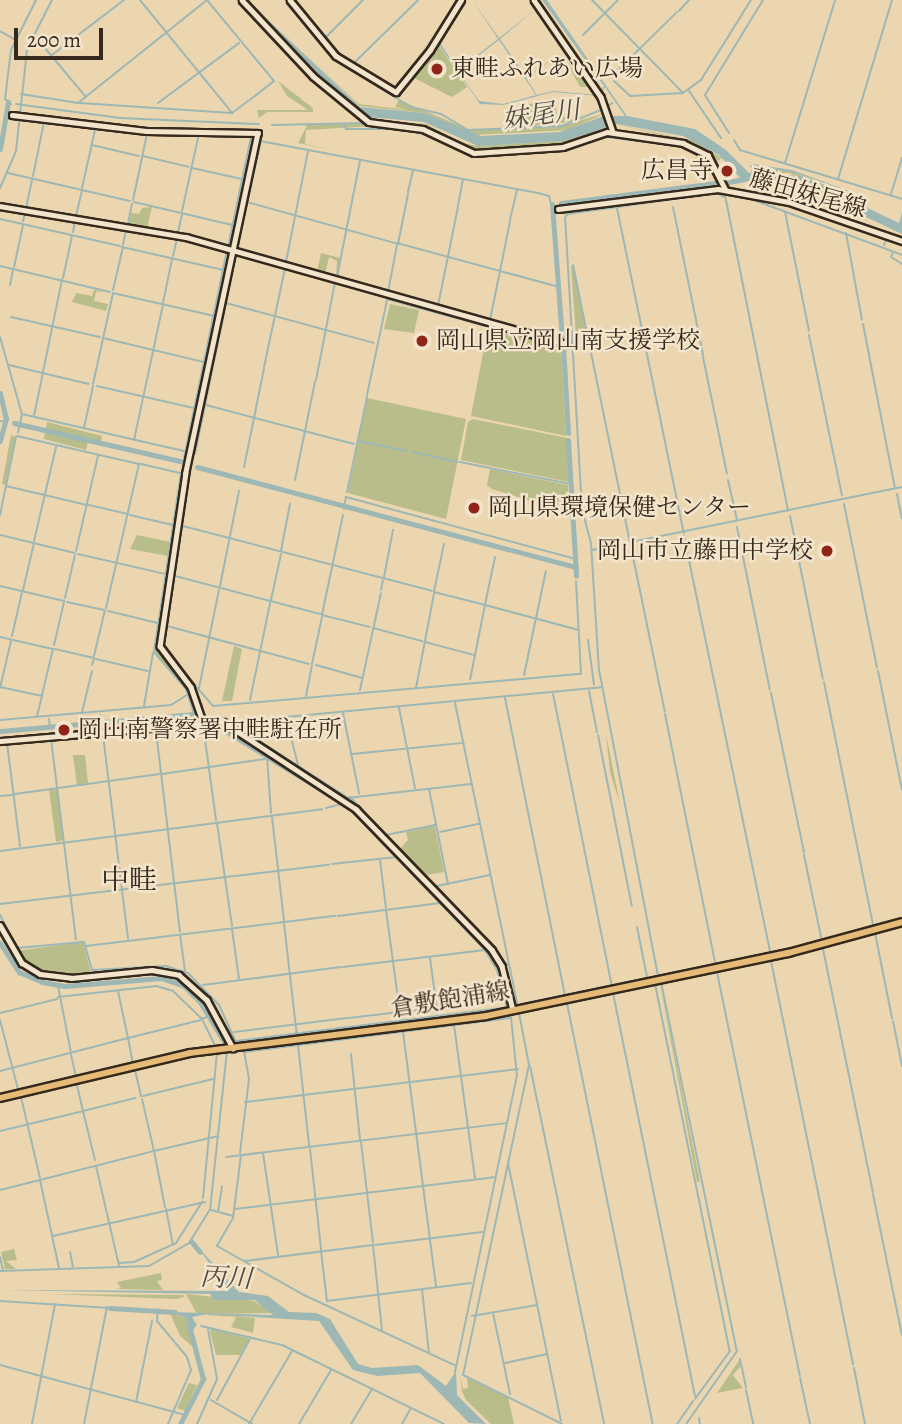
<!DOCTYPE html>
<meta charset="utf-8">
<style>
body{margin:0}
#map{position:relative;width:902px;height:1424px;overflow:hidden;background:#ecd6b0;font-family:Alegreya,"Noto Serif JP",serif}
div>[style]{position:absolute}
.green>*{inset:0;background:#b9bd8a}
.water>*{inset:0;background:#9db7b5}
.stream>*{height:2px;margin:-1px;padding:0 1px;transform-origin:1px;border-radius:1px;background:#9db7b5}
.river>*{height:5px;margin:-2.5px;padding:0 2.5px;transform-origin:2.5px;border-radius:2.5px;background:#9db7b5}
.roads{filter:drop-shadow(2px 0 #34291c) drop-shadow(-2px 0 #34291c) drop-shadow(0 2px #34291c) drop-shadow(0 -2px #34291c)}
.secondary>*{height:4.5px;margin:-2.25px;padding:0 2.25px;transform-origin:2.25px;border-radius:2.25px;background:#f3e4cc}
.primary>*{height:6px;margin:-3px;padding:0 3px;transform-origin:3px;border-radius:3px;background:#e6bb78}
.dots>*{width:19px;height:19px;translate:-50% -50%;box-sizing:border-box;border:4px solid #f3e4cc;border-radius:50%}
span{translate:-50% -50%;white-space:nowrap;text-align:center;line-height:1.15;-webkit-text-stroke:5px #f3e4cc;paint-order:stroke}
.poi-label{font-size:24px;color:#34291c}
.left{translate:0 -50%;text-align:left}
.right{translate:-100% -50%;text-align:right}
.street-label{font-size:24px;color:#34291c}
.water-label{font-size:26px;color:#4e4c42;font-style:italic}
.quarter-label{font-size:28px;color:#34291c}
.scale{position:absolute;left:14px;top:28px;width:89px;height:32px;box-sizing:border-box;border:4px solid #34291c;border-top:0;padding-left:9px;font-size:21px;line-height:24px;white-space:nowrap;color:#34291c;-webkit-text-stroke:5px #f3e4cc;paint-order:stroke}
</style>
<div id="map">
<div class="green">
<i style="clip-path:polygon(438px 44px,467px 87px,452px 97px,414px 78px)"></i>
<i style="clip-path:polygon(300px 50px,359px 104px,408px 110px,395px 107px,399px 100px,470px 130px,557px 127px,606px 113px,568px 130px,475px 135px,425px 113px,360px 106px)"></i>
<i style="clip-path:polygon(567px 63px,573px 69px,577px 65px,591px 87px,580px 87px)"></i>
<i style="clip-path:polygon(278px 81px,313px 108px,313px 112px,267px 112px,259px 118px,257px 110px,308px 110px,287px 96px)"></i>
<i style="clip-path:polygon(554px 97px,557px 114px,577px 121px,523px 127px,521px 107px)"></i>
<i style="clip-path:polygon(370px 119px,426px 124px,462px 143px,479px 146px,564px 141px,608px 125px,565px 146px,476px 151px,433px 131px)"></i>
<i style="clip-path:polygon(368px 123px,373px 126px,306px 130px,305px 144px,341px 152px,298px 143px,307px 126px,300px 124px)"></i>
<i style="clip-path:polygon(615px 124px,695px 141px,722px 158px,718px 161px,695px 143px)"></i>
<i style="clip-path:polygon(752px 166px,793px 172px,830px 187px,830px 191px,789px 173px,751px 173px)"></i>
<i style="clip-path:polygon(152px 207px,147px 228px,129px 225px,131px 213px,139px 214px,142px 208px)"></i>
<i style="clip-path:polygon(321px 253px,340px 258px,336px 277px,337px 261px,329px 257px,325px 274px,317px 271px)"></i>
<i style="clip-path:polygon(571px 266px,573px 266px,587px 337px,576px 336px)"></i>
<i style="clip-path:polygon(94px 290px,103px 292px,96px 292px,94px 301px,108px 304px,106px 311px,72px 302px,76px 293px,92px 296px)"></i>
<i style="clip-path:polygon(390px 304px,419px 310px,414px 333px,384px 329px)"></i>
<i style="clip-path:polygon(488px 327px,561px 347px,566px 436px,471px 416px)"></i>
<i style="clip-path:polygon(367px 398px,466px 419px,446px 519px,348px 493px)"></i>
<i style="clip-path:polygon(473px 419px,567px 438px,569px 482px,461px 460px,468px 422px)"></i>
<i style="clip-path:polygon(47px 422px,102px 436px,101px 442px,46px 429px)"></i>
<i style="clip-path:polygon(45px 432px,88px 441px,86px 450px,44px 439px)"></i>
<i style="clip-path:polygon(11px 435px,16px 437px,5px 485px,2px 484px)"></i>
<i style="clip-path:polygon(490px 469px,568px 485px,569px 513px,492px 489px,487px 485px)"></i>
<i style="clip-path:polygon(137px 535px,170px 542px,168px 556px,130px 549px)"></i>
<i style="clip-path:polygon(167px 574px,158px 650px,189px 687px,189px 693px,154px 652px)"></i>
<i style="clip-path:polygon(234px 646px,242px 649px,232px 701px,222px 701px)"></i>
<i style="clip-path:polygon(606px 734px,620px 804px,610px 772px)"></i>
<i style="clip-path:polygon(73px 755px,85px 755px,88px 783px,77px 785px)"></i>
<i style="clip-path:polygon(57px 789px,63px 840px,56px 842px,49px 790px)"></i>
<i style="clip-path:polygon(435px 826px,444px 872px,426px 875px,400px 849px,408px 840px,406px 832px)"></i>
<i style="clip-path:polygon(83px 942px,91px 973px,76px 976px,42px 973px,26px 965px,16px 951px)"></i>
<i style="clip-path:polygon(660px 983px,661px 986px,700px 1182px,697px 1182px)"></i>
<i style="clip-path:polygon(14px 1249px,17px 1260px,6px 1261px,16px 1269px,5px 1269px,1px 1252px)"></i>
<i style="clip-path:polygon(161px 1273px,162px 1280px,157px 1281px,163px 1290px,116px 1289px,121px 1288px,117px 1282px)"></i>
<i style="clip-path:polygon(50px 1294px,183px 1295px,184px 1297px,176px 1299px)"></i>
<i style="clip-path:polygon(186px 1294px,254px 1301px,274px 1313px,197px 1314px)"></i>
<i style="clip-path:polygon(170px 1313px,186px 1318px,194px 1348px,180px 1336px)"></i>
<i style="clip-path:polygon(205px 1315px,210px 1314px,227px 1315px,255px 1318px,253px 1333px,231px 1327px,236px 1317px)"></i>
<i style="clip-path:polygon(210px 1331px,212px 1329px,250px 1339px,240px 1355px,216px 1355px)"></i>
<i style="clip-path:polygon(740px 1359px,741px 1366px,733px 1375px,743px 1388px,717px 1393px)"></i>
<i style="clip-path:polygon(460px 1374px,463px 1389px,468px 1388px,467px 1378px,508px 1397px,514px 1424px,491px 1424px,466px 1400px,462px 1391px)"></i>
<i style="clip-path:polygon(189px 1383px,197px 1385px,185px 1411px,177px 1408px)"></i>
</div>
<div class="water">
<i style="clip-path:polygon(evenodd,247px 0,360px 107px,424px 113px,481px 136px,560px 132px,604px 116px,625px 116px,605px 87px,599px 96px,553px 92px,503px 105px,480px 104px,438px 43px,466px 0,440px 43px,458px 70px,498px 39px,472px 0,499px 38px,536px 9px,500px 39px,526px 77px,566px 50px,526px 78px,537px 95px,553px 91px,598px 95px,604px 86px,542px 0,547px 0,627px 116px,695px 129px,726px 150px,749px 173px,800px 176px,899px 223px,902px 212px,902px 234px,792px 182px,743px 181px,719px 155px,683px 136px,617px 124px,564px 141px,478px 146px,424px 122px,368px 117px,288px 48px,247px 0,499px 40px,536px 95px,503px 104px,479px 101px,458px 71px,499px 40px)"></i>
<i style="clip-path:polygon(292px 0,341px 55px,396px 88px,457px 0,395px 89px,338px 55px)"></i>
<i style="clip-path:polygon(753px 164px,792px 170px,868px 198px,792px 172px,749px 167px)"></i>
<i style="clip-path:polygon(197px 1246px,239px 1292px,268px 1296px,289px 1312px,316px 1313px,330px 1319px,358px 1364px,372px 1368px,418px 1365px,446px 1386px,456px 1371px,457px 1395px,486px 1424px,469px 1423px,420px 1373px,377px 1376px,353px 1370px,319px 1321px,207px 1314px,192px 1317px,197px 1325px,190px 1334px,186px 1318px,170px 1312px,273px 1315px,255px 1300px,214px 1300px,210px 1294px,0 1290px,229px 1291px)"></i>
</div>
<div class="stream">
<i style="left:140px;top:0;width:146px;rotate:50.8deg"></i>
<i style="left:207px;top:0;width:105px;rotate:50.4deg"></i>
<i style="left:274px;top:81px;width:31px;rotate:142deg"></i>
<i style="left:286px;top:0;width:41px;rotate:52deg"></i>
<i style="left:592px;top:0;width:129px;rotate:45.6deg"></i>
<i style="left:679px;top:11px;width:15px;rotate:-48deg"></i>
<i style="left:0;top:31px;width:16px;rotate:30deg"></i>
<i style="left:34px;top:35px;width:81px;rotate:50deg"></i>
<i style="left:583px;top:35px;width:49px;rotate:-45deg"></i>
<i style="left:315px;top:37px;width:33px;rotate:47deg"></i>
<i style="left:337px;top:61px;width:87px;rotate:31.9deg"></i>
<i style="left:411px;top:107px;width:31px;rotate:13deg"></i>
<i style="left:441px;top:114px;width:31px;rotate:31deg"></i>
<i style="left:468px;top:130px;width:94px;rotate:-2.4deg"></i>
<i style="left:562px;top:126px;width:44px;rotate:-22.5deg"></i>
<i style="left:325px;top:38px;width:54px;rotate:-45deg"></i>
<i style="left:52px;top:55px;width:91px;rotate:-37.4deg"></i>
<i style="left:354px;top:63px;width:90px;rotate:-44.5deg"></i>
<i style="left:612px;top:76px;width:91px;rotate:-44.6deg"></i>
<i style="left:614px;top:81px;width:22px;rotate:43deg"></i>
<i style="left:630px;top:96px;width:53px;rotate:-3.2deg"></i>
<i style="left:683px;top:93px;width:22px;rotate:-36deg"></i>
<i style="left:701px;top:80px;width:94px;rotate:-58deg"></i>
<i style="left:689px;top:91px;width:57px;rotate:55.8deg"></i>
<i style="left:21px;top:94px;width:58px;rotate:9deg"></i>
<i style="left:78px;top:103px;width:165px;rotate:-38.6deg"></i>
<i style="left:80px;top:103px;width:152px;rotate:3.8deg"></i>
<i style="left:232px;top:113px;width:20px;rotate:-37deg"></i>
<i style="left:158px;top:103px;width:101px;rotate:-36.5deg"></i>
<i style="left:11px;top:104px;width:8px;rotate:-140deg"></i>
<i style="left:5px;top:99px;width:49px;rotate:-83deg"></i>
<i style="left:11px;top:50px;width:56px;rotate:-63.4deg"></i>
<i style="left:16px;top:104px;width:105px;rotate:7.7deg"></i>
<i style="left:120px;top:118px;width:139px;rotate:2.5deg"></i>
<i style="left:610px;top:105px;width:3px;rotate:-45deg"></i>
<i style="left:344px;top:124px;width:5px;rotate:68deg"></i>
<i style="left:346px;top:129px;width:59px"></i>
<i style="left:272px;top:125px;width:92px;rotate:-1.2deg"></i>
<i style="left:729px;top:133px;width:45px;rotate:-122.3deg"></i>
<i style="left:705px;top:95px;width:111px;rotate:-58.6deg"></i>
<i style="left:434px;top:137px;width:37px;rotate:27deg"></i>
<i style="left:467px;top:154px;width:37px;rotate:-2deg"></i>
<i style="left:734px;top:140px;width:12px;rotate:59deg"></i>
<i style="left:740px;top:150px;width:169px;rotate:16.8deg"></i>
<i style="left:260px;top:141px;width:283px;rotate:10.6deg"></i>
<i style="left:538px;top:193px;width:11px;rotate:15deg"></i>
<i style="left:549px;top:196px;width:8px;rotate:76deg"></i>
<i style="left:92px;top:145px;width:48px;rotate:13.2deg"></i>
<i style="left:566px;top:149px;width:42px;rotate:-16.7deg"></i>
<i style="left:606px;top:137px;width:82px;rotate:7deg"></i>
<i style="left:143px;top:156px;width:47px;rotate:13.4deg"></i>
<i style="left:785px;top:163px;width:170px;rotate:-72.9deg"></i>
<i style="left:192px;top:168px;width:51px;rotate:12.4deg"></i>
<i style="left:8px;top:173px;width:125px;rotate:12.9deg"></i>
<i style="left:33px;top:176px;width:55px;rotate:-78.5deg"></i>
<i style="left:717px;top:177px;width:6px;rotate:81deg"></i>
<i style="left:838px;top:179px;width:187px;rotate:-73.2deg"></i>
<i style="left:0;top:188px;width:40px;rotate:-66.6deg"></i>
<i style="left:16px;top:151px;width:103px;rotate:-83.8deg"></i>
<i style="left:27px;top:49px;width:55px;rotate:-63deg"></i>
<i style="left:82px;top:188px;width:59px;rotate:-77.4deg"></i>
<i style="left:408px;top:192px;width:23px;rotate:-77deg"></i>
<i style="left:891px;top:194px;width:38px;rotate:-73deg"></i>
<i style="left:751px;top:199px;width:161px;rotate:20.3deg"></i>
<i style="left:133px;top:200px;width:67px;rotate:-78deg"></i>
<i style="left:726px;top:200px;width:317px;rotate:78.7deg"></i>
<i style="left:134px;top:202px;width:101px;rotate:13.2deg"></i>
<i style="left:247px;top:202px;width:154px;rotate:15.5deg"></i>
<i style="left:458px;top:205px;width:25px;rotate:-79deg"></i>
<i style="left:673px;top:207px;width:151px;rotate:78.5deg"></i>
<i style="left:26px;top:208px;width:30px;rotate:-78deg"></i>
<i style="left:617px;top:208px;width:332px;rotate:78.4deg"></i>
<i style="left:182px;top:211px;width:79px;rotate:-77.6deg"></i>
<i style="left:785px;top:212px;width:121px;rotate:78.6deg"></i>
<i style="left:76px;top:216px;width:26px;rotate:-77deg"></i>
<i style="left:0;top:219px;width:123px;rotate:12.7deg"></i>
<i style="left:510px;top:220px;width:31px;rotate:-77deg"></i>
<i style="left:23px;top:221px;width:8px;rotate:-76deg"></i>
<i style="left:128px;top:224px;width:21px;rotate:-79deg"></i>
<i style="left:73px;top:232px;width:10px;rotate:-79deg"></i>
<i style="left:178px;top:233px;width:19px;rotate:-78deg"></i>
<i style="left:846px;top:233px;width:88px;rotate:79.6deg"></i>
<i style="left:397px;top:243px;width:168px;rotate:15.2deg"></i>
<i style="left:398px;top:244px;width:51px;rotate:-78.7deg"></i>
<i style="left:123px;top:245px;width:15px;rotate:-79deg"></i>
<i style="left:884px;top:245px;width:8px;rotate:-67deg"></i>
<i style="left:122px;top:247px;width:104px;rotate:12.8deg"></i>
<i style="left:228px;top:247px;width:112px;rotate:-78.2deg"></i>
<i style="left:237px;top:249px;width:112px;rotate:-77.6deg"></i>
<i style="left:893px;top:252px;width:5px;rotate:112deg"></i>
<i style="left:891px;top:257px;width:13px;rotate:32deg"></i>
<i style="left:173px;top:256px;width:18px;rotate:-77deg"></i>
<i style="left:286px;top:262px;width:113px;rotate:-78.8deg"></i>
<i style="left:573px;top:265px;width:283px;rotate:78.4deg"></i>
<i style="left:0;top:266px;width:113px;rotate:13.3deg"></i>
<i style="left:14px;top:267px;width:43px;rotate:-77.9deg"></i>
<i style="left:337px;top:277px;width:118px;rotate:-78.8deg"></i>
<i style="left:63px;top:278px;width:43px;rotate:-77.9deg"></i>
<i style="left:10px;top:285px;width:15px;rotate:-79deg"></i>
<i style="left:113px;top:290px;width:44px;rotate:-76.9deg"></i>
<i style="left:388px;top:292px;width:48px;rotate:-79.2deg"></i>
<i style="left:113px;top:293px;width:104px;rotate:12.8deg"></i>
<i style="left:387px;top:299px;width:182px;rotate:15.3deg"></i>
<i style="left:163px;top:303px;width:45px;rotate:-78.4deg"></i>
<i style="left:226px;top:303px;width:153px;rotate:15.1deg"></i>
<i style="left:438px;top:306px;width:101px;rotate:-78.6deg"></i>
<i style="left:11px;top:317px;width:91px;rotate:12.7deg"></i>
<i style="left:490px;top:320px;width:100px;rotate:-78.5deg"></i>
<i style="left:863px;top:324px;width:167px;rotate:79deg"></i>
<i style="left:809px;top:335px;width:164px;rotate:78.4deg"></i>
<i style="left:0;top:337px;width:80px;rotate:74.1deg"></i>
<i style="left:22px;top:414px;width:19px;rotate:102deg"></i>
<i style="left:103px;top:338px;width:104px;rotate:13.4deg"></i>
<i style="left:703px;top:357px;width:119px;rotate:78.4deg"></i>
<i style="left:9px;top:365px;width:82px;rotate:13.4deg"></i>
<i style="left:264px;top:367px;width:101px;rotate:-78deg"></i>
<i style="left:316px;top:380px;width:100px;rotate:-79deg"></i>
<i style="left:93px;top:384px;width:93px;rotate:-77.6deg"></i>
<i style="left:97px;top:386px;width:99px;rotate:12.8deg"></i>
<i style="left:367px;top:395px;width:97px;rotate:-78.1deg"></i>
<i style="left:206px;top:405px;width:153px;rotate:14.8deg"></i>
<i style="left:22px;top:414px;width:166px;rotate:12.9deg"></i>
<i style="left:34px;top:416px;width:139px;rotate:-78.4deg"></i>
<i style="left:0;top:421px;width:6px;rotate:9deg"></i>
<i style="left:84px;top:428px;width:43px;rotate:-77.9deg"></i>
<i style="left:17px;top:436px;width:125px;rotate:12.9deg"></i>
<i style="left:134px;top:440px;width:138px;rotate:-77.9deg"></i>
<i style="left:358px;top:441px;width:50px;rotate:11.5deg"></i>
<i style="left:413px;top:452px;width:46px;rotate:12.5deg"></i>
<i style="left:195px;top:454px;width:204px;rotate:-78.4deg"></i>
<i style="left:184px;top:458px;width:211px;rotate:-78.3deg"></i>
<i style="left:460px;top:462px;width:113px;rotate:11.2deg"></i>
<i style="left:141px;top:464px;width:40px;rotate:13deg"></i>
<i style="left:244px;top:467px;width:100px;rotate:-78.5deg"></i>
<i style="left:181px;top:473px;width:181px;rotate:98.6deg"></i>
<i style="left:154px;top:652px;width:49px;rotate:49.1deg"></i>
<i style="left:186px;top:689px;width:26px;rotate:72deg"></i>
<i style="left:295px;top:480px;width:100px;rotate:-78.5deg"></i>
<i style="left:728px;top:480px;width:41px;rotate:77.3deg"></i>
<i style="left:6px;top:486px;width:83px;rotate:13.2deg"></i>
<i style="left:347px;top:492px;width:97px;rotate:-78.1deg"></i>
<i style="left:897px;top:494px;width:25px;rotate:79deg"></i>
<i style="left:346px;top:497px;width:238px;rotate:15.1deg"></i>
<i style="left:844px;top:504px;width:167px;rotate:78.6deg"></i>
<i style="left:89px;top:505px;width:40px;rotate:13deg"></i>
<i style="left:344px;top:509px;width:12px;rotate:-81deg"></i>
<i style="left:0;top:515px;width:80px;rotate:-78.4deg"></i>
<i style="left:130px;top:515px;width:44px;rotate:13.1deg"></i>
<i style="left:343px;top:515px;width:102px;rotate:101.9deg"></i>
<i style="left:322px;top:615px;width:49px;rotate:14deg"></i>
<i style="left:790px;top:516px;width:166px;rotate:78.6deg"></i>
<i style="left:183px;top:526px;width:257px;rotate:14.6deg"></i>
<i style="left:737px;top:527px;width:166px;rotate:78.6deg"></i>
<i style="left:0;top:535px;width:77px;rotate:13.5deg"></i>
<i style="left:684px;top:536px;width:426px;rotate:78.3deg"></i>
<i style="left:34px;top:541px;width:97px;rotate:-76.8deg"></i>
<i style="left:631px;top:547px;width:168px;rotate:78.4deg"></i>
<i style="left:592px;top:550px;width:316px;rotate:-11.5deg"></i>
<i style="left:76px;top:551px;width:98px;rotate:-77deg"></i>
<i style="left:281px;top:551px;width:48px;rotate:-79.2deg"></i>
<i style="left:78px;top:554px;width:89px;rotate:12.9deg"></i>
<i style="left:495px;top:557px;width:49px;rotate:101.8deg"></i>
<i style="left:485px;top:605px;width:97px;rotate:14.9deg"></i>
<i style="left:175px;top:576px;width:150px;rotate:14.7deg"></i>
<i style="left:384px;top:577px;width:48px;rotate:-79.2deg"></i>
<i style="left:0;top:586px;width:66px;rotate:13.2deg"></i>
<i style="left:220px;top:586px;width:97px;rotate:-78.7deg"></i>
<i style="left:23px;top:590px;width:48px;rotate:-76.8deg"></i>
<i style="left:381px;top:590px;width:10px;rotate:-79deg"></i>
<i style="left:434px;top:591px;width:48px;rotate:-78deg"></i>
<i style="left:434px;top:592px;width:53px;rotate:14.3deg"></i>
<i style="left:485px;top:605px;width:76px;rotate:101.3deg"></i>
<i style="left:65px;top:598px;width:44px;rotate:-76.9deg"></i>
<i style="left:271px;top:600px;width:47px;rotate:-77.7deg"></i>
<i style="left:67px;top:602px;width:38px;rotate:12deg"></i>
<i style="left:106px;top:608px;width:148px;rotate:-77.1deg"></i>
<i style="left:108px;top:611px;width:51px;rotate:13.5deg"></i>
<i style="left:167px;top:626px;width:147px;rotate:15deg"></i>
<i style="left:373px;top:628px;width:51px;rotate:14.9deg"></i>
<i style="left:12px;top:636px;width:45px;rotate:-77.2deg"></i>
<i style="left:0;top:637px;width:54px;rotate:12.8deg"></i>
<i style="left:588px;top:640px;width:45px;rotate:82.4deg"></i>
<i style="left:425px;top:642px;width:51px;rotate:14.9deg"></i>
<i style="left:54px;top:645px;width:44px;rotate:-76.9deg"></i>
<i style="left:164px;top:646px;width:170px;rotate:-81.5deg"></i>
<i style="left:55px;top:649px;width:40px;rotate:13deg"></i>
<i style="left:94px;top:656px;width:47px;rotate:-76.6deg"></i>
<i style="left:96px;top:659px;width:53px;rotate:13deg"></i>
<i style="left:312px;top:664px;width:48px;rotate:-78deg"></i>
<i style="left:92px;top:665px;width:6px;rotate:-72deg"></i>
<i style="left:316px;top:665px;width:48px;rotate:15.8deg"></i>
<i style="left:179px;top:667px;width:52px;rotate:48.9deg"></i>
<i style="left:213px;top:706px;width:369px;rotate:-5deg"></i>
<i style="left:581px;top:674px;width:93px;rotate:-93.1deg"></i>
<i style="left:878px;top:671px;width:121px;rotate:78.6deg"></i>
<i style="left:524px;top:675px;width:106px;rotate:-78.1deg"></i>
<i style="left:824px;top:682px;width:247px;rotate:78.6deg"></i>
<i style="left:0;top:687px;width:43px;rotate:12.1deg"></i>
<i style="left:42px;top:696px;width:21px;rotate:104deg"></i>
<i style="left:0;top:688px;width:48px;rotate:-76.8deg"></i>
<i style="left:199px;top:688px;width:100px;rotate:-78.5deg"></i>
<i style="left:416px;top:688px;width:96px;rotate:-79.2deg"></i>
<i style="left:360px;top:690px;width:99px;rotate:-77.8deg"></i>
<i style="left:589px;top:691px;width:42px;rotate:79deg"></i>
<i style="left:771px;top:693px;width:163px;rotate:78.3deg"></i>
<i style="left:553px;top:694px;width:299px;rotate:78.6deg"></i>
<i style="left:42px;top:695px;width:47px;rotate:-76.6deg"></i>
<i style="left:306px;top:696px;width:31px;rotate:-79deg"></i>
<i style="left:505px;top:698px;width:304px;rotate:78.6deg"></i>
<i style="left:250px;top:700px;width:99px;rotate:-78.3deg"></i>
<i style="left:455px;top:703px;width:309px;rotate:78.3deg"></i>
<i style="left:144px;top:706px;width:54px;rotate:-80.4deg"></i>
<i style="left:399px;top:708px;width:82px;rotate:78.7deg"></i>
<i style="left:82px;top:712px;width:42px;rotate:-76.3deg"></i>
<i style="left:343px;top:713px;width:82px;rotate:78.7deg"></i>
<i style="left:665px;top:714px;width:257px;rotate:78.6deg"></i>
<i style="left:100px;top:715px;width:6px;rotate:90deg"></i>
<i style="left:49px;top:719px;width:8px;rotate:83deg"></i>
<i style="left:0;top:720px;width:172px;rotate:-5deg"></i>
<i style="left:171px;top:705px;width:19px;rotate:-32deg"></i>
<i style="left:101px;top:722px;width:8px;rotate:83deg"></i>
<i style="left:203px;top:725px;width:96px;rotate:82.2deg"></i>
<i style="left:234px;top:725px;width:135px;rotate:32.6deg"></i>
<i style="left:156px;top:731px;width:202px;rotate:83.2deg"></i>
<i style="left:103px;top:735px;width:205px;rotate:83deg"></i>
<i style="left:598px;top:735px;width:174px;rotate:78.8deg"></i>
<i style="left:51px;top:739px;width:202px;rotate:82.9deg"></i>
<i style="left:7px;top:743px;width:104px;rotate:82.8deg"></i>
<i style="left:352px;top:754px;width:112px;rotate:-5.7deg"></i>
<i style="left:267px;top:756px;width:57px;rotate:86deg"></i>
<i style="left:298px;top:765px;width:49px;rotate:-104deg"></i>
<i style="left:286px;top:717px;width:317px;rotate:-5.4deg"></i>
<i style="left:162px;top:774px;width:104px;rotate:-8.3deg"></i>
<i style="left:429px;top:789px;width:97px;rotate:78.7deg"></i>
<i style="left:15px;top:794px;width:146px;rotate:-7.9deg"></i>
<i style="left:0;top:796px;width:13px;rotate:-4deg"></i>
<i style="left:350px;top:797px;width:231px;rotate:46.9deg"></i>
<i style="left:347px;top:798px;width:125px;rotate:-6.4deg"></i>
<i style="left:345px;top:804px;width:201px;rotate:46.2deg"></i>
<i style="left:484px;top:949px;width:25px;rotate:58deg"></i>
<i style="left:497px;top:970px;width:38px;rotate:75deg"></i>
<i style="left:326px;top:808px;width:16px;rotate:-14deg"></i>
<i style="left:272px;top:817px;width:104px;rotate:83.4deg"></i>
<i style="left:217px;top:823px;width:104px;rotate:81.7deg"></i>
<i style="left:440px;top:832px;width:40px;rotate:-12deg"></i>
<i style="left:386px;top:835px;width:50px;rotate:-11.5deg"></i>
<i style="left:0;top:851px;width:325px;rotate:-7.4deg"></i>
<i style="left:804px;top:855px;width:84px;rotate:78.3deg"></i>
<i style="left:380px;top:860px;width:48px;rotate:82.9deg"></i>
<i style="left:332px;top:864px;width:65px;rotate:-6.1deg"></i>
<i style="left:437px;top:886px;width:54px;rotate:-11.7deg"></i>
<i style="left:0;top:904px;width:331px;rotate:-6.8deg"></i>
<i style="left:386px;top:910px;width:112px;rotate:82.3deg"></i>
<i style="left:0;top:915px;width:37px;rotate:63deg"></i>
<i style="left:17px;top:948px;width:67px;rotate:-5.1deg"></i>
<i style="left:84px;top:942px;width:29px;rotate:74deg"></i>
<i style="left:92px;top:970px;width:74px;rotate:-3.1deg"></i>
<i style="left:166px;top:966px;width:23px;rotate:18deg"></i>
<i style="left:188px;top:973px;width:45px;rotate:45.9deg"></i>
<i style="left:219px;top:1005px;width:41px;rotate:65.3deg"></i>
<i style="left:338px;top:916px;width:103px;rotate:-7.3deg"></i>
<i style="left:284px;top:924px;width:113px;rotate:83.4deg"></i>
<i style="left:637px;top:927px;width:51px;rotate:78.7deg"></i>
<i style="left:891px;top:928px;width:11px;rotate:-10deg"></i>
<i style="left:232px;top:929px;width:50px;rotate:82deg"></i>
<i style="left:875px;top:933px;width:87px;rotate:78.7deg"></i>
<i style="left:180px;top:935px;width:36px;rotate:82deg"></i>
<i style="left:806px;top:945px;width:24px;rotate:-15deg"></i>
<i style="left:86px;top:946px;width:251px;rotate:-6.9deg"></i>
<i style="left:823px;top:949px;width:248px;rotate:78.4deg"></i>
<i style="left:775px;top:952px;width:27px;rotate:-13deg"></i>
<i style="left:430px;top:958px;width:60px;rotate:82.3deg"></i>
<i style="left:771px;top:961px;width:412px;rotate:78.5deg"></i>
<i style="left:343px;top:967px;width:143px;rotate:-6.8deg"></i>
<i style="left:717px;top:972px;width:412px;rotate:78.4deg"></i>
<i style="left:667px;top:974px;width:104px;rotate:-11.6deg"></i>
<i style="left:658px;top:976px;width:311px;rotate:-100.9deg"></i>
<i style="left:599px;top:671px;width:128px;rotate:-93.6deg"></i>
<i style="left:591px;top:543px;width:34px;rotate:-105deg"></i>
<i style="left:582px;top:510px;width:292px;rotate:-93.3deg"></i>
<i style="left:565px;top:218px;width:4px;rotate:-63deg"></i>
<i style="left:567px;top:214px;width:151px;rotate:-8deg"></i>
<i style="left:717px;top:193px;width:10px;rotate:29deg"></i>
<i style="left:654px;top:978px;width:1px;rotate:-90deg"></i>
<i style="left:661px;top:982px;width:377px;rotate:78.4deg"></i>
<i style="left:737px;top:1351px;width:89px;rotate:124.9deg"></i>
<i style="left:655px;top:984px;width:375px;rotate:78.5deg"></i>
<i style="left:730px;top:1351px;width:59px;rotate:126.1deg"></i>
<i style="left:203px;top:985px;width:139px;rotate:-7.4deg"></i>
<i style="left:58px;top:986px;width:68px;rotate:79deg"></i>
<i style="left:118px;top:991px;width:48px;rotate:78deg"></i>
<i style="left:128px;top:1038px;width:75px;rotate:-13.9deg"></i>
<i style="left:613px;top:993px;width:411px;rotate:78.5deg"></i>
<i style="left:58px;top:997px;width:99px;rotate:-6.4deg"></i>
<i style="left:156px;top:986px;width:18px;rotate:16deg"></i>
<i style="left:173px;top:991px;width:40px;rotate:44deg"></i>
<i style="left:202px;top:1019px;width:8px;rotate:-23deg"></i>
<i style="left:567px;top:1003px;width:430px;rotate:78.5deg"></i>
<i style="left:522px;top:1004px;width:129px;rotate:-11.7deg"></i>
<i style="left:0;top:1013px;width:59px;rotate:-13.8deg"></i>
<i style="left:519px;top:1013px;width:53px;rotate:79.1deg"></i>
<i style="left:529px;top:1065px;width:317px;rotate:102deg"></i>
<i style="left:463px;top:1375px;width:110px;rotate:26.3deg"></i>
<i style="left:349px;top:1018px;width:85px;rotate:-6.8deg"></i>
<i style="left:0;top:1020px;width:71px;rotate:75.4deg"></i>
<i style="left:203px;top:1021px;width:28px;rotate:64deg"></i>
<i style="left:893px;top:1021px;width:46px;rotate:78.7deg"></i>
<i style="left:454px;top:1025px;width:155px;rotate:82.2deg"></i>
<i style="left:234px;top:1032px;width:114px;rotate:-7.1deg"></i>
<i style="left:403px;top:1032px;width:257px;rotate:82.6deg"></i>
<i style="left:298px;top:1045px;width:101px;rotate:83.7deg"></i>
<i style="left:244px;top:1052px;width:268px;rotate:-7.3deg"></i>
<i style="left:351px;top:1054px;width:86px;rotate:84deg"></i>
<i style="left:71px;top:1055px;width:23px;rotate:77deg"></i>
<i style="left:530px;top:1066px;width:366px;rotate:78.3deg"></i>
<i style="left:135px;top:1070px;width:27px;rotate:77deg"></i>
<i style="left:0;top:1071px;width:132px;rotate:-14.5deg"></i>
<i style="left:128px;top:1038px;width:25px;rotate:79deg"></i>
<i style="left:143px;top:1096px;width:72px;rotate:-13.7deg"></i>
<i style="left:21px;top:1097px;width:83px;rotate:76.8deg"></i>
<i style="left:245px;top:1102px;width:275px;rotate:-6.9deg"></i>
<i style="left:0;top:1131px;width:85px;rotate:-13.5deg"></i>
<i style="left:83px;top:1111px;width:28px;rotate:-103deg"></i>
<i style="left:361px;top:1142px;width:101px;rotate:83.2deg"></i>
<i style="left:310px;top:1149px;width:101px;rotate:83.7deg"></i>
<i style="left:240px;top:1153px;width:75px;rotate:-83.1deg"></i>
<i style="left:249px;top:1079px;width:29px;rotate:-100deg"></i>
<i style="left:263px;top:1153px;width:103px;rotate:81.6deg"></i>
<i style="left:241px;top:1155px;width:64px;rotate:97.2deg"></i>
<i style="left:233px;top:1218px;width:32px;rotate:120deg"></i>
<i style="left:217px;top:1246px;width:100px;rotate:29.4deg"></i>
<i style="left:304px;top:1295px;width:166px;rotate:25deg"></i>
<i style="left:226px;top:1157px;width:282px;rotate:-6.9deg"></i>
<i style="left:95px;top:1160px;width:50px;rotate:-103.8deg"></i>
<i style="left:83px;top:1111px;width:54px;rotate:-14deg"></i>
<i style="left:508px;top:1163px;width:263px;rotate:78.4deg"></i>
<i style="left:96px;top:1166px;width:103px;rotate:77deg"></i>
<i style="left:0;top:1190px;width:41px;rotate:-14deg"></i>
<i style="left:873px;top:1194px;width:144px;rotate:78.4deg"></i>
<i style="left:203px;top:1198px;width:146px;rotate:-84.5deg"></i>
<i style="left:165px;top:1207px;width:57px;rotate:-101.1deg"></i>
<i style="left:154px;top:1151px;width:66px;rotate:-13.2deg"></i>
<i style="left:166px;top:1209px;width:36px;rotate:79deg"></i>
<i style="left:235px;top:1209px;width:261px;rotate:-7deg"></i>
<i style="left:211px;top:1210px;width:23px;rotate:15deg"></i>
<i style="left:218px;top:1212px;width:26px;rotate:-81deg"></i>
<i style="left:53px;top:1236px;width:156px;rotate:-12.6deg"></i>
<i style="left:375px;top:1245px;width:108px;rotate:-6.9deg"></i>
<i style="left:321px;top:1251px;width:50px;rotate:83.2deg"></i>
<i style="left:70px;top:1252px;width:15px;rotate:79deg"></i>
<i style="left:0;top:1257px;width:13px;rotate:77deg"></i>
<i style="left:245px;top:1261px;width:129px;rotate:-7.1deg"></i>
<i style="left:373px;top:1245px;width:85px;rotate:84deg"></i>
<i style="left:119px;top:1263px;width:15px;rotate:-4deg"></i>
<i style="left:134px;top:1262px;width:46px;rotate:-24.3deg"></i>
<i style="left:176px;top:1243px;width:49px;rotate:-57.6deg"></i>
<i style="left:59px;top:1268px;width:90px;rotate:-102.2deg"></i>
<i style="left:40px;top:1180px;width:118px;rotate:-14.3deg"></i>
<i style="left:154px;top:1151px;width:53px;rotate:-103deg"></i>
<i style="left:0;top:1271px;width:149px;rotate:-1.9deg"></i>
<i style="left:149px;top:1266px;width:46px;rotate:-29.9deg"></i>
<i style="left:189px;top:1243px;width:39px;rotate:-58deg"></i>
<i style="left:210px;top:1210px;width:159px;rotate:-83.9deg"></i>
<i style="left:422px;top:1289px;width:64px;rotate:83.8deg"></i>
<i style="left:0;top:1301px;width:110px;rotate:3.6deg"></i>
<i style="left:327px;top:1301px;width:145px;rotate:-7.1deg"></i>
<i style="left:158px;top:1309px;width:12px;rotate:95deg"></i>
<i style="left:157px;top:1321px;width:47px;rotate:50.2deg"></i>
<i style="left:187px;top:1357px;width:14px;rotate:73deg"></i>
<i style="left:191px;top:1370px;width:59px;rotate:113.1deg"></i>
<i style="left:493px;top:1313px;width:83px;rotate:78.1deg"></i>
<i style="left:472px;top:1316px;width:66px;rotate:-9.6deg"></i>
<i style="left:201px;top:1326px;width:83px;rotate:13.2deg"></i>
<i style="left:282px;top:1345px;width:180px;rotate:26deg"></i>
<i style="left:740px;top:1359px;width:29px;rotate:78deg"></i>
<i style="left:505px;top:1363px;width:43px;rotate:-12.1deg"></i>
<i style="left:0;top:1365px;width:192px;rotate:15.1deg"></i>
<i style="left:854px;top:1368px;width:57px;rotate:78.9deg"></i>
<i style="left:455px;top:1372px;width:302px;rotate:-78.2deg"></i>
<i style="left:517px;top:1076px;width:59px;rotate:-95.8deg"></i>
<i style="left:800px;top:1378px;width:47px;rotate:77.7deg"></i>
<i style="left:746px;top:1390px;width:35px;rotate:78deg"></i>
<i style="left:211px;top:1400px;width:48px;rotate:30.3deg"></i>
<i style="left:217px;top:1400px;width:69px;rotate:-61.6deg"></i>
<i style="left:136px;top:1402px;width:83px;rotate:-78.8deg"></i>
<i style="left:699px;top:1418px;width:6px;rotate:81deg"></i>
<i style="left:32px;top:1424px;width:122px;rotate:-79.1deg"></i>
<i style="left:84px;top:1424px;width:119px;rotate:-78.9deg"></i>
<i style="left:197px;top:1424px;width:49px;rotate:-66deg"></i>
<i style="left:217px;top:1379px;width:51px;rotate:-100.2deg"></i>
<i style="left:249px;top:1424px;width:85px;rotate:-59.5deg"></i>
<i style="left:299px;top:1424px;width:63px;rotate:-59.3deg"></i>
<i style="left:351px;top:1424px;width:41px;rotate:-59deg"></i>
<i style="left:402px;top:1424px;width:18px;rotate:-61deg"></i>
<i style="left:677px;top:1424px;width:28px;rotate:-55deg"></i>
</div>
<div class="river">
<i style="left:0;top:149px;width:48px;rotate:-80.3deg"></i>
<i style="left:728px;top:182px;width:17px;rotate:-10deg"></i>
<i style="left:561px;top:203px;width:156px;rotate:-7.4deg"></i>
<i style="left:552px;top:204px;width:136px;rotate:85.8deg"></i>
<i style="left:563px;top:346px;width:87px;rotate:86.7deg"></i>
<i style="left:0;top:393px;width:26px;rotate:77deg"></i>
<i style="left:6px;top:418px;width:24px;rotate:105deg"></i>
<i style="left:14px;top:423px;width:179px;rotate:12.9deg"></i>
<i style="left:568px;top:440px;width:136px;rotate:86.6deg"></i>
<i style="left:197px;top:467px;width:392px;rotate:14.8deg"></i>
<i style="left:0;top:731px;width:195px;rotate:-5deg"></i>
<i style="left:194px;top:714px;width:11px;rotate:80deg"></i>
<i style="left:196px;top:725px;width:23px;rotate:5deg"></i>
<i style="left:219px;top:727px;width:145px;rotate:31.5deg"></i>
<i style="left:0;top:943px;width:35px;rotate:57deg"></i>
<i style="left:19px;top:972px;width:25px;rotate:23deg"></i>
<i style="left:42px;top:982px;width:23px;rotate:10deg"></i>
<i style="left:65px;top:986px;width:96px;rotate:-4.8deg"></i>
<i style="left:161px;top:978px;width:23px;rotate:18deg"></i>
<i style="left:183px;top:985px;width:24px;rotate:45deg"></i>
<i style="left:200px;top:1002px;width:50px;rotate:58.8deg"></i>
<i style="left:236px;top:1042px;width:274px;rotate:-7.1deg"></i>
<i style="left:191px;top:1241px;width:14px;rotate:51deg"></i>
<i style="left:110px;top:1308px;width:65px;rotate:3.5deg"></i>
<i style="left:180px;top:1424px;width:51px;rotate:-62.9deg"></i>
<i style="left:203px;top:1379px;width:52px;rotate:-104.6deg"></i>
</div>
<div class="roads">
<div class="secondary">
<i style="left:242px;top:0;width:104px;rotate:46.9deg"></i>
<i style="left:313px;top:76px;width:72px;rotate:39.4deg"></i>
<i style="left:369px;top:122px;width:54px;rotate:7.4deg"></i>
<i style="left:423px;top:129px;width:56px;rotate:25.2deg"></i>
<i style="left:474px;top:153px;width:89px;rotate:-3.9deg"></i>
<i style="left:563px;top:147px;width:46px;rotate:-18.8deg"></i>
<i style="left:607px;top:132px;width:77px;rotate:8.2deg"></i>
<i style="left:683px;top:143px;width:28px;rotate:26deg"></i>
<i style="left:708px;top:155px;width:39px;rotate:63deg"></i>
<i style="left:290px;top:0;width:72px;rotate:50.6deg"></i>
<i style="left:336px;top:56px;width:70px;rotate:31deg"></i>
<i style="left:396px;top:92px;width:54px;rotate:-51deg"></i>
<i style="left:430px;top:50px;width:59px;rotate:-58.2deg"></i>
<i style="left:534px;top:0;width:118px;rotate:55.4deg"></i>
<i style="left:601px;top:97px;width:37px;rotate:71deg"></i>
<i style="left:12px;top:115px;width:135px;rotate:6.8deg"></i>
<i style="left:146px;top:131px;width:112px;rotate:1deg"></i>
<i style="left:258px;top:133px;width:348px;rotate:102deg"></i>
<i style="left:186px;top:473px;width:175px;rotate:98.5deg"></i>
<i style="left:160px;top:646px;width:51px;rotate:52.9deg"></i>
<i style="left:191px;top:687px;width:37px;rotate:71deg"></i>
<i style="left:0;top:206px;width:189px;rotate:9.5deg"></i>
<i style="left:186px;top:237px;width:395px;rotate:15.7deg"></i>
<i style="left:558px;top:209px;width:161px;rotate:-7.1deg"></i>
<i style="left:718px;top:189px;width:72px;rotate:10.4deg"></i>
<i style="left:789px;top:202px;width:120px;rotate:19deg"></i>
<i style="left:0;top:741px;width:224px;rotate:-4.9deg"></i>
<i style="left:223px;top:722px;width:159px;rotate:33.2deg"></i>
<i style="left:356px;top:809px;width:196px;rotate:46deg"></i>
<i style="left:492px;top:950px;width:19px;rotate:58deg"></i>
<i style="left:502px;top:966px;width:45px;rotate:76deg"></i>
<i style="left:0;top:925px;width:44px;rotate:59.9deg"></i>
<i style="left:22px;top:963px;width:21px;rotate:31deg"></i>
<i style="left:40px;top:974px;width:31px;rotate:7deg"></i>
<i style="left:71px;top:978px;width:81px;rotate:-5.6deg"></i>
<i style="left:152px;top:970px;width:27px;rotate:10deg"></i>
<i style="left:179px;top:975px;width:38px;rotate:42deg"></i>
<i style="left:207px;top:1000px;width:55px;rotate:61.6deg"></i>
</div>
<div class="primary">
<i style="left:0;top:1098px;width:195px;rotate:-13.3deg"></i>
<i style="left:190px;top:1053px;width:298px;rotate:-7.1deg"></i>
<i style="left:486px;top:1016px;width:309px;rotate:-11.8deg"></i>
<i style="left:788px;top:953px;width:118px;rotate:-15.2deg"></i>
</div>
</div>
<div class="dots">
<i style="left:437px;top:69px;background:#8f2418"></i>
<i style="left:727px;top:171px;background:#8f2418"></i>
<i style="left:422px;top:341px;background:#8f2418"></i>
<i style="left:474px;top:508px;background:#8f2418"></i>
<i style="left:827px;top:551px;background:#8f2418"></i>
<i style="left:64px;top:730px;background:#8f2418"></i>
</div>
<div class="poi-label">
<span class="left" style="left:451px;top:69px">東畦ふれあい広場</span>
<span class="right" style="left:713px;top:171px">広昌寺</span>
<span class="left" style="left:436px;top:341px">岡山県立岡山南支援学校</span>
<span class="left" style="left:488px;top:508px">岡山県環境保健センター</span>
<span class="right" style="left:813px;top:551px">岡山市立藤田中学校</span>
<span class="left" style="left:78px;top:730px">岡山南警察署中畦駐在所</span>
</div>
<div class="street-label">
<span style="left:808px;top:194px;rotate:16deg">藤田妹尾線</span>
<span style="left:450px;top:1000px;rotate:-9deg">倉敷飽浦線</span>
</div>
<div class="water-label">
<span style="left:541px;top:115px;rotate:-8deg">妹尾川</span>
<span style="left:226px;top:1278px;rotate:3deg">丙川</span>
</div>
<div class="quarter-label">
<span style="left:129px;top:880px">中畦</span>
</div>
<div class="scale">200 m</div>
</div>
